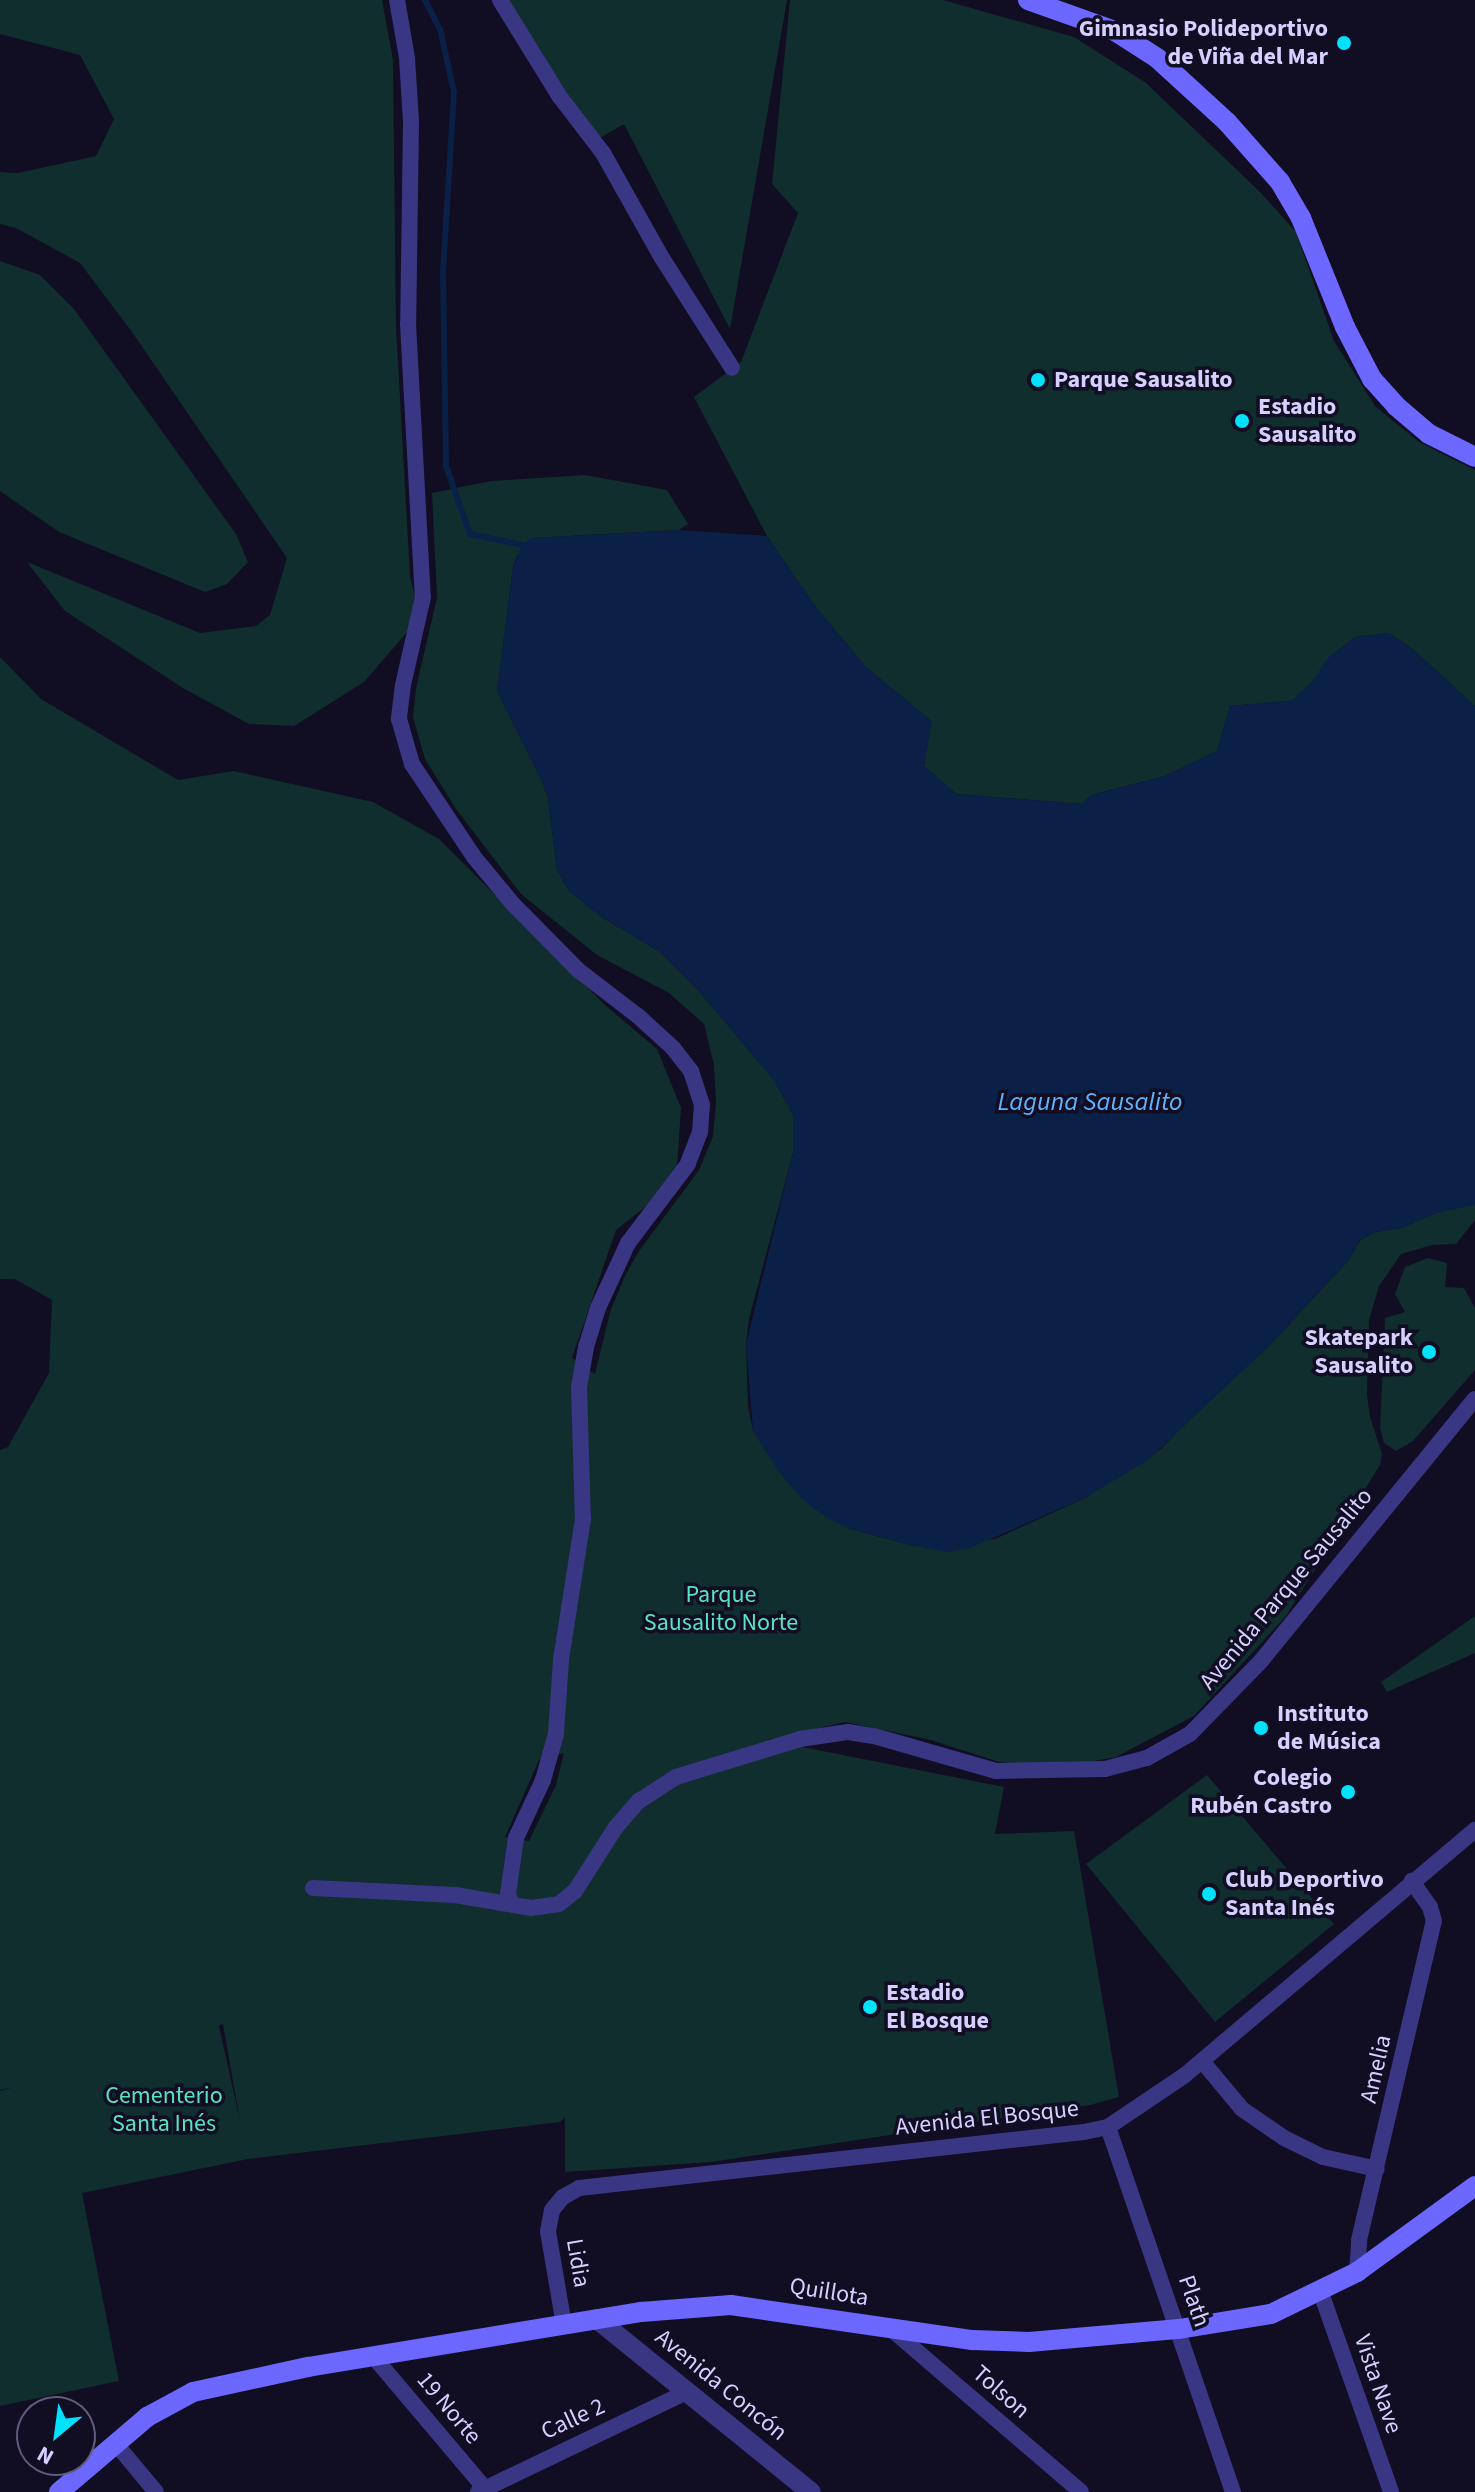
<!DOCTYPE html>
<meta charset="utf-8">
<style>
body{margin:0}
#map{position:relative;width:1475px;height:2492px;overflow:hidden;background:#110d23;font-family:"Source Sans 3",sans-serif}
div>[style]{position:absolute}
.green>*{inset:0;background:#102e2d}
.water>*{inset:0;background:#0a2046}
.stream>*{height:6px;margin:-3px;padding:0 3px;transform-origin:3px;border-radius:3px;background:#0a2046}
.minor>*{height:16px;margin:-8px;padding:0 8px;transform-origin:8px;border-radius:8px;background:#393684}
.tertiary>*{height:20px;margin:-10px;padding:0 10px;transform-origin:10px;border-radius:10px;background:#393684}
.secondary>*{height:20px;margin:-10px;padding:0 10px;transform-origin:10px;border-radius:10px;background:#6b67ff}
.dots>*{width:22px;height:22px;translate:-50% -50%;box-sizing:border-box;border:4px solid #110d23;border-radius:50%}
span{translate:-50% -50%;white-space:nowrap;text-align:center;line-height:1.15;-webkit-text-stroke:7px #110d23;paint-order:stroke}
.poi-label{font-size:24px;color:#d5d0ff;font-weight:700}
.right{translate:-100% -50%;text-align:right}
.left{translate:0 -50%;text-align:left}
.street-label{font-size:24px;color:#d5d0ff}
.park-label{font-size:24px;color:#57e4c1}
.water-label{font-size:26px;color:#5eb4ff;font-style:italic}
.north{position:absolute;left:16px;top:2396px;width:80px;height:80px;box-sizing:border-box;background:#110d23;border:2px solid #5f5b7b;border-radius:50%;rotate:209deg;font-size:22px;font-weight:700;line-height:32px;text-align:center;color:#d5d0ff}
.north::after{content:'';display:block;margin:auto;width:28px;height:36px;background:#00e1fb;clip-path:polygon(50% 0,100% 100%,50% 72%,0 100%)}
</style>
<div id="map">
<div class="green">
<i style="clip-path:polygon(0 0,382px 0,393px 60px,396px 326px,410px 576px,420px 617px,364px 682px,294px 726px,249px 724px,183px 688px,65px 611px,27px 562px,200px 633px,256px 626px,270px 615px,287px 558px,132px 332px,80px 263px,16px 228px,0 224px,0 172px,18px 173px,96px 156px,114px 119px,80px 55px,0 34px)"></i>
<i style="clip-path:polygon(509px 0,787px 0,730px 329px,624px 124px,593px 142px)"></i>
<i style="clip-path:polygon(790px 0,943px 0,1074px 37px,1146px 83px,1260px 192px,1296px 232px,1334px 341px,1375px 406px,1419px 442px,1475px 470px,1475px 706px,1409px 646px,1388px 633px,1355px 637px,1329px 658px,1312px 683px,1292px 701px,1230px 706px,1217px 751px,1165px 776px,1091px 795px,1082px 804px,956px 794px,924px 766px,931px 721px,866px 667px,815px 606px,767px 536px,694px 397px,741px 362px,798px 213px,772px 184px)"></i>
<i style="clip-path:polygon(0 261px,40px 275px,74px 309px,236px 534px,248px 562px,227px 584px,205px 592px,59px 532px,0 491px)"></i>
<i style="clip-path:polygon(evenodd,585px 475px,667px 490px,688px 524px,679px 530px,531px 538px,517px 556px,513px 567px,497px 691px,542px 781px,548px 798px,557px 870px,569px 891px,603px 918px,659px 951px,699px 991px,774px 1080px,793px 1115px,793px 1153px,749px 1319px,746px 1344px,748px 1406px,753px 1431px,850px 1529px,914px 1546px,995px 1539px,1085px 1498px,1161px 1449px,1198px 1410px,1268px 1347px,1348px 1261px,1360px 1240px,1375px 1232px,1401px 1228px,1439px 1212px,1467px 1206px,1475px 1205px,1475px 1220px,1456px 1244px,1432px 1245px,1401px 1254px,1379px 1286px,1369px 1320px,1367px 1394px,1370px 1417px,1382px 1454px,1380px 1465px,1286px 1616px,1194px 1716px,1116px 1757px,1055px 1768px,999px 1762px,931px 1740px,845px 1722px,767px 1740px,1004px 1787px,995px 1834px,1074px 1831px,1119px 2097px,1090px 2105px,711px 2162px,565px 2172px,565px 2117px,560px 2122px,248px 2159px,82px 2193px,119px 2381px,0 2406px,0 2091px,14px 2087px,0 2090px,0 1450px,8px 1447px,49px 1373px,52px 1300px,15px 1279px,0 1279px,0 657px,41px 699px,178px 780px,234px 771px,373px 802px,439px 839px,606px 1006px,657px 1049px,681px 1108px,676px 1183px,616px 1230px,572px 1358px,595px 1374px,610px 1312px,625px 1276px,639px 1251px,699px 1170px,713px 1136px,716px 1104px,714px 1065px,704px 1024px,669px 993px,597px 955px,521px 894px,456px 809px,425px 759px,413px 717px,416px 688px,437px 598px,432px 493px,491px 481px,585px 475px,564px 1753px,556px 1785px,529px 1841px,505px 1837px,539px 1760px,564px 1753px,585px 475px,222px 2024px,223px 2024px,240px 2121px,219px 2026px,222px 2024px)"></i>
<i style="clip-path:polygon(1428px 1258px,1447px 1263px,1445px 1287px,1464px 1288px,1475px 1308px,1475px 1370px,1413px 1441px,1396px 1451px,1384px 1443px,1380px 1428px,1385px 1318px,1405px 1312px,1395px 1294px,1405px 1267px)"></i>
<i style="clip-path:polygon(1475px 1616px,1475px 1653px,1387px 1692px,1381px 1682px)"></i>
<i style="clip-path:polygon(1207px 1775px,1334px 1924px,1215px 2022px,1086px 1864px)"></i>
</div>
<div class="water">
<i style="clip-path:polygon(679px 530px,767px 536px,815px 606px,866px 667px,932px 721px,924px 766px,956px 794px,1082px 804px,1091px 795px,1165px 776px,1217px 751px,1230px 706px,1292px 700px,1312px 682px,1328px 658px,1355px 637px,1388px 633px,1409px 646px,1475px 706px,1475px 1205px,1439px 1212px,1401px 1228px,1375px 1232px,1360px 1240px,1348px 1261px,1268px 1347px,1148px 1460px,1085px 1498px,970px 1548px,948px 1552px,914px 1546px,850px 1529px,827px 1518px,802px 1499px,778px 1471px,753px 1431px,746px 1344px,793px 1153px,793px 1115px,774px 1080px,699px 991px,659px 951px,603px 918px,569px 891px,557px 870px,548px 798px,542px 781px,497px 691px,513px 567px,522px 545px,531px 538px)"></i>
</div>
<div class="stream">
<i style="left:425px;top:0;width:33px;rotate:63deg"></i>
<i style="left:440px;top:29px;width:65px;rotate:77.5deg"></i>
<i style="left:454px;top:92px;width:180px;rotate:93.5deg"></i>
<i style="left:443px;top:272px;width:194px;rotate:89.1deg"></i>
<i style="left:446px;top:466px;width:72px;rotate:70.6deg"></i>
<i style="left:470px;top:534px;width:53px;rotate:11.9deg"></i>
</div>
<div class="minor">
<i style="left:397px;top:0;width:59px;rotate:80.2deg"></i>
<i style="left:407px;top:58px;width:63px;rotate:86.4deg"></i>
<i style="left:411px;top:121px;width:203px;rotate:90.8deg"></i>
<i style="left:408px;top:324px;width:273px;rotate:86.9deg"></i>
<i style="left:423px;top:597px;width:90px;rotate:102.8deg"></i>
<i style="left:403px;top:685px;width:34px;rotate:97deg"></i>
<i style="left:399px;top:719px;width:47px;rotate:73.9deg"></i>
<i style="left:412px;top:764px;width:112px;rotate:56.3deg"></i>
<i style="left:474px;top:857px;width:60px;rotate:50.4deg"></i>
<i style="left:512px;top:903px;width:94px;rotate:45.4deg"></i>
<i style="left:578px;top:970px;width:76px;rotate:37.5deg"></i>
<i style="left:638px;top:1016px;width:47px;rotate:42.4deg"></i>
<i style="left:673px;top:1048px;width:29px;rotate:52deg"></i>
<i style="left:691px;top:1071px;width:35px;rotate:72deg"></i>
<i style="left:702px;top:1104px;width:28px;rotate:94deg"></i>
<i style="left:700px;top:1132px;width:34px;rotate:111deg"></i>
<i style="left:688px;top:1164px;width:99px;rotate:127.2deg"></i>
<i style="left:628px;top:1243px;width:72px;rotate:114.8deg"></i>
<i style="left:598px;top:1308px;width:41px;rotate:107.1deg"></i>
<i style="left:586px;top:1347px;width:41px;rotate:99.9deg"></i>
<i style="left:579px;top:1387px;width:132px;rotate:88.3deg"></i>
<i style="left:583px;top:1519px;width:143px;rotate:98.9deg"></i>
<i style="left:561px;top:1660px;width:74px;rotate:93.9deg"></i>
<i style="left:556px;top:1734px;width:48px;rotate:105.8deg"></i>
<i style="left:543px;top:1780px;width:64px;rotate:115deg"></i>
<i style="left:516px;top:1838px;width:57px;rotate:98.1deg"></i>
<i style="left:508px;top:1894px;width:9px;rotate:69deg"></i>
<i style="left:500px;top:0;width:114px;rotate:58.3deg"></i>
<i style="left:560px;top:97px;width:71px;rotate:52.5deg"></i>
<i style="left:603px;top:153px;width:120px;rotate:60.7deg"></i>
<i style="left:662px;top:258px;width:130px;rotate:57.5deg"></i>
<i style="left:313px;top:1888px;width:142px;rotate:2.8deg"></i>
<i style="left:455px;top:1895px;width:77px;rotate:9.7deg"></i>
<i style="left:531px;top:1908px;width:28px;rotate:-8deg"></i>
<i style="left:559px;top:1904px;width:21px;rotate:-39deg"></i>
<i style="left:575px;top:1891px;width:76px;rotate:-57.4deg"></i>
<i style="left:616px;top:1827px;width:35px;rotate:-49deg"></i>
<i style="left:639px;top:1801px;width:44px;rotate:-33deg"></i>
<i style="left:676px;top:1777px;width:130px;rotate:-17deg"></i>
<i style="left:800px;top:1739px;width:49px;rotate:-8.3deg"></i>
<i style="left:848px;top:1732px;width:26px;rotate:9deg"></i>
<i style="left:874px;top:1736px;width:127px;rotate:16deg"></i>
<i style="left:996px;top:1771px;width:109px;rotate:-1.1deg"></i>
<i style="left:1105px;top:1769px;width:43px;rotate:-14.7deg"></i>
<i style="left:1147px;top:1758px;width:49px;rotate:-29.2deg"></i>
<i style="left:1190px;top:1734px;width:102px;rotate:-45.8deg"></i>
<i style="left:1261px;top:1661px;width:338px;rotate:-50.8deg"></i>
<i style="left:1202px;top:2061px;width:62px;rotate:50.2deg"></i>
<i style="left:1242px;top:2109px;width:51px;rotate:34.6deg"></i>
<i style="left:1284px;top:2138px;width:43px;rotate:26deg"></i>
<i style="left:1323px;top:2157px;width:55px;rotate:12.5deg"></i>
<i style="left:1108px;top:2127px;width:386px;rotate:71.1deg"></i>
<i style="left:1357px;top:2272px;width:32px;rotate:-86deg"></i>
<i style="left:1359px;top:2240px;width:328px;rotate:-76.8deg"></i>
<i style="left:1434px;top:1921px;width:15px;rotate:-106deg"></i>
<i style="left:1430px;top:1907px;width:32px;rotate:-125deg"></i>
<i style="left:1321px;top:2293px;width:211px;rotate:70.6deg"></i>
<i style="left:564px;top:2325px;width:95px;rotate:-99.7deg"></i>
<i style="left:548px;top:2231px;width:21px;rotate:-79deg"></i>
<i style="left:552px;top:2210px;width:17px;rotate:-50deg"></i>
<i style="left:563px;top:2197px;width:18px;rotate:-29deg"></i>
<i style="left:579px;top:2188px;width:508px;rotate:-6.33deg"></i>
<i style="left:1084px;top:2132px;width:25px;rotate:-12deg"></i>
<i style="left:1108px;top:2127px;width:93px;rotate:-34deg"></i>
<i style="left:1185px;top:2075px;width:380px;rotate:-40.2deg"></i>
<i style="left:891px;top:2329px;width:250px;rotate:40.6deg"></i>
<i style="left:373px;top:2356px;width:178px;rotate:49.8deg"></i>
<i style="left:116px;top:2444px;width:62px;rotate:50.2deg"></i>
<i style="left:478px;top:2492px;width:234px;rotate:-25.6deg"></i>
</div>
<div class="tertiary">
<i style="left:597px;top:2319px;width:275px;rotate:39deg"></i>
</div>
<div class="secondary">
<i style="left:1028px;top:0;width:92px;rotate:19.6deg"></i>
<i style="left:1115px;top:31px;width:50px;rotate:32.7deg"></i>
<i style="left:1157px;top:58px;width:95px;rotate:42.4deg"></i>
<i style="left:1227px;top:122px;width:80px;rotate:48.5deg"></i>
<i style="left:1280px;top:182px;width:42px;rotate:59.7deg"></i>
<i style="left:1301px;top:218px;width:118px;rotate:68deg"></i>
<i style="left:1345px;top:327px;width:59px;rotate:62.6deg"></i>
<i style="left:1372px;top:379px;width:36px;rotate:48deg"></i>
<i style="left:1396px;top:406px;width:43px;rotate:40.3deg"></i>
<i style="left:1429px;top:434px;width:51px;rotate:26.6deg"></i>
<i style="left:59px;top:2492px;width:116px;rotate:-40.4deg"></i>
<i style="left:147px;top:2417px;width:52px;rotate:-28.5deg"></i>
<i style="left:193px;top:2392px;width:118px;rotate:-12.3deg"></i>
<i style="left:308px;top:2367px;width:338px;rotate:-9.4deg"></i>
<i style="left:641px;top:2312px;width:90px;rotate:-4.4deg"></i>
<i style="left:731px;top:2305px;width:244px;rotate:8.3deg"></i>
<i style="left:972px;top:2340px;width:57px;rotate:2deg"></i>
<i style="left:1029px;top:2342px;width:151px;rotate:-5deg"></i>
<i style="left:1179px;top:2329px;width:93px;rotate:-9.3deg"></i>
<i style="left:1271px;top:2314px;width:96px;rotate:-26deg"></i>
<i style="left:1357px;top:2272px;width:146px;rotate:-36.1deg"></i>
</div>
<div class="dots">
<i style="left:1344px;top:43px;background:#00e1fb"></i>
<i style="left:1038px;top:380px;background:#00e1fb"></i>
<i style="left:1242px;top:421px;background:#00e1fb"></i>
<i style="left:1429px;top:1352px;background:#00e1fb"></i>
<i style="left:1261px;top:1728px;background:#00e1fb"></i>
<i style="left:1348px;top:1792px;background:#00e1fb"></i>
<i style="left:1209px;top:1894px;background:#00e1fb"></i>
<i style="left:870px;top:2007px;background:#00e1fb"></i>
</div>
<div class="poi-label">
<span class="right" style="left:1328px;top:43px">Gimnasio Polideportivo<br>de Viña del Mar</span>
<span class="left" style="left:1054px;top:380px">Parque Sausalito</span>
<span class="left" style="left:1258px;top:421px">Estadio<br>Sausalito</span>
<span class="right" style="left:1413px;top:1352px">Skatepark<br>Sausalito</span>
<span class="left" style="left:1277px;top:1728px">Instituto<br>de Música</span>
<span class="right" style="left:1332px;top:1792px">Colegio<br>Rubén Castro</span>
<span class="left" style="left:1225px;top:1894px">Club Deportivo<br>Santa Inés</span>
<span class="left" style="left:886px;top:2007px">Estadio<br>El Bosque</span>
</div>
<div class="street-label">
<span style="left:1286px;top:1589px;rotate:-50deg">Avenida Parque Sausalito</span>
<span style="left:1376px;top:2069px;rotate:-77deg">Amelia</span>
<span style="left:987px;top:2118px;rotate:-6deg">Avenida El Bosque</span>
<span style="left:578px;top:2263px;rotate:80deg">Lidia</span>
<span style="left:829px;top:2292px;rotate:9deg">Quillota</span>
<span style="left:1194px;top:2301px;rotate:71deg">Plath</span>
<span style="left:1378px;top:2384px;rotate:71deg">Vista Nave</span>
<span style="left:721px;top:2385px;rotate:39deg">Avenida Concón</span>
<span style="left:1001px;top:2392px;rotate:41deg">Tolson</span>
<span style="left:449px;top:2408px;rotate:50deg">19 Norte</span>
<span style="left:573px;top:2419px;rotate:-25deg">Calle 2</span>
</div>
<div class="park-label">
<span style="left:721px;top:1609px">Parque<br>Sausalito Norte</span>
<span style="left:164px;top:2110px">Cementerio<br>Santa Inés</span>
</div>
<div class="water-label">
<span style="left:1090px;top:1102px">Laguna Sausalito</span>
</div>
<div class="north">N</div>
</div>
